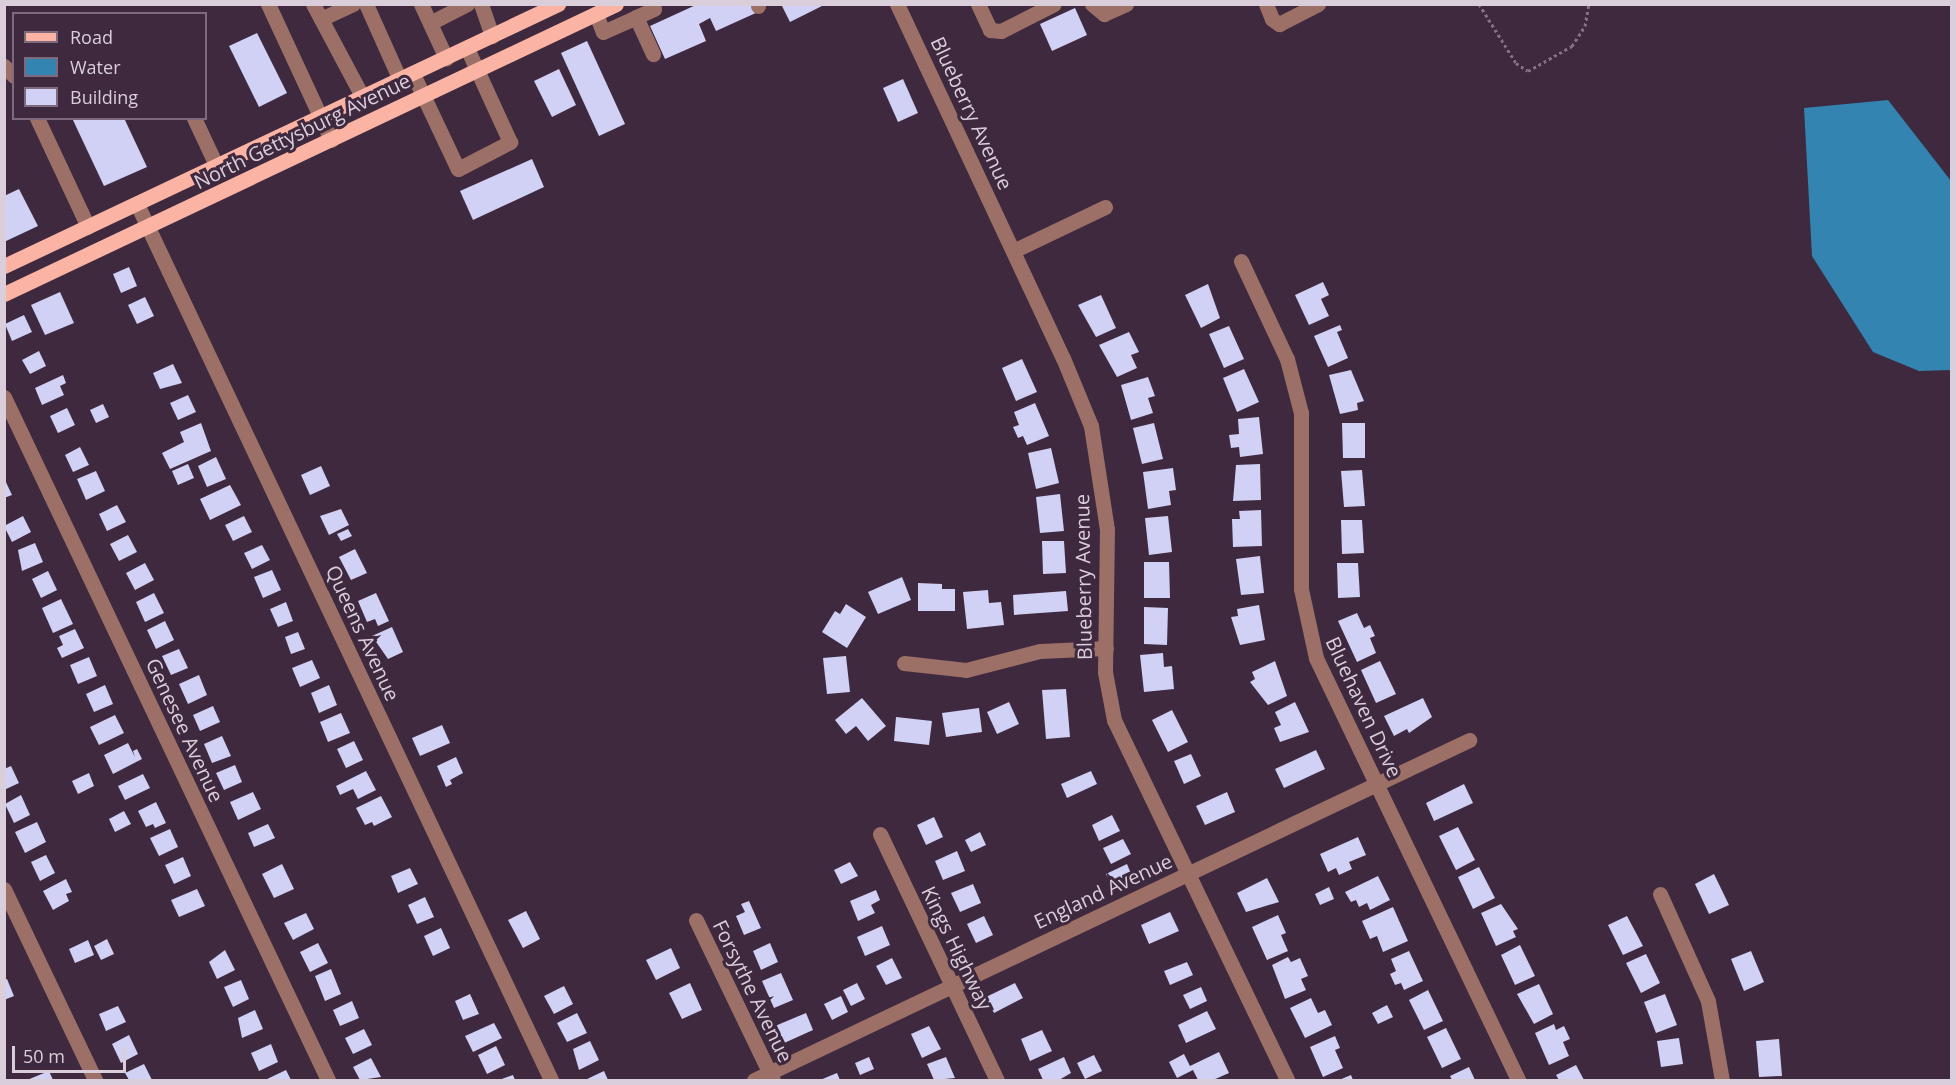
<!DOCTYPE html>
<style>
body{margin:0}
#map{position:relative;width:1956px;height:1085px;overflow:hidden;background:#3e293e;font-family:"Open Sans",sans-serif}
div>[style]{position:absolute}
.water>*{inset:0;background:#3384b0}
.building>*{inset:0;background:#d1d0f5}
.path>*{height:3px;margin-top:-1.5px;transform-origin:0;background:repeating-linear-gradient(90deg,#857385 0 3px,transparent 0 6px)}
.minor>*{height:15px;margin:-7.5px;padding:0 7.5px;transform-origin:7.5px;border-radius:7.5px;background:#9c7067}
.major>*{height:15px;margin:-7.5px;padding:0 7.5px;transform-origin:7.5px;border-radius:7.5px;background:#fbb3a4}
span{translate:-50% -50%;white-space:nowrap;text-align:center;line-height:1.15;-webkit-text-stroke:6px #3e293e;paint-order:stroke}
.street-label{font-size:20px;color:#dbcedb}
.frame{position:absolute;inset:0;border:6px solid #dbcedb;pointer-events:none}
.legend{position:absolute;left:12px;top:12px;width:195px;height:108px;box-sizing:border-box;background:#3e293e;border:2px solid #7d6b7d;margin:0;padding:8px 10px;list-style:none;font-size:18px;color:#dbcedb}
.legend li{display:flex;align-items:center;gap:12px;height:30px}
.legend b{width:30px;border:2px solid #7d6b7d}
.scale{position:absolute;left:12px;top:1046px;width:114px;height:27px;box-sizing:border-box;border:3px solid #dbcedb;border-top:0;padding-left:8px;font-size:18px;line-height:21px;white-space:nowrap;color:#dbcedb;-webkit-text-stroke:4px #3e293e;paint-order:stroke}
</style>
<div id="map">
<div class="water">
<i style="clip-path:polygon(1888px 100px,1951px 181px,1951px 370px,1919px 371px,1873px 352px,1812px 256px,1804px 108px)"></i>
</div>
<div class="building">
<i style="clip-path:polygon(698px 4px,754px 4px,758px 12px,716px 31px,710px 18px,699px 24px,706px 41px,665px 59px,650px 26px)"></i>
<i style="clip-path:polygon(781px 4px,826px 4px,790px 22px)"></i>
<i style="clip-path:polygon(1075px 8px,1087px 35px,1052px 51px,1040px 24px)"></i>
<i style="clip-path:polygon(257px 33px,287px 93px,259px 107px,229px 46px)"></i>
<i style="clip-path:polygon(587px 41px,625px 124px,599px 136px,561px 53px)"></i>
<i style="clip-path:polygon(559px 69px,576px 105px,552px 117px,534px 81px)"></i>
<i style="clip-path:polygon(903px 79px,918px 113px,898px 122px,883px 88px)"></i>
<i style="clip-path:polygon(72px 118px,124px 118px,147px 167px,104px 186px)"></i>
<i style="clip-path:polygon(532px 159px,544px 187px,473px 220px,460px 191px)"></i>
<i style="clip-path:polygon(19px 189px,38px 226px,4px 242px,4px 196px)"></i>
<i style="clip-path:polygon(129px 267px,137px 286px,121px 293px,113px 274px)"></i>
<i style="clip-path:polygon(1323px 282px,1329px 295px,1321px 299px,1329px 316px,1309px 325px,1295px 295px)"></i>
<i style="clip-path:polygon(1208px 284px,1220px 318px,1201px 328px,1185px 295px)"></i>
<i style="clip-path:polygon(60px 292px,74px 323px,45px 335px,31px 305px)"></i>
<i style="clip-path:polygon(1101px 295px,1116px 328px,1096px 337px,1078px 305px)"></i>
<i style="clip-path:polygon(145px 297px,154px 316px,137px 324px,128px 305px)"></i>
<i style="clip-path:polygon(24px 315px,32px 332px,12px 341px,5px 324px)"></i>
<i style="clip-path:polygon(1340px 325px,1342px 330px,1337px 332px,1348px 358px,1328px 367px,1314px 336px)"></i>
<i style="clip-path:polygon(1229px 326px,1244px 359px,1224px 368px,1209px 334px)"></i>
<i style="clip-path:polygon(1129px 332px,1139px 352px,1131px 355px,1137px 368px,1117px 377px,1099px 345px)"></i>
<i style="clip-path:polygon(39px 351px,46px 366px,30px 374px,22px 360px)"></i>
<i style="clip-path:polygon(1022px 359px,1037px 392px,1016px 401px,1002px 368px)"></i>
<i style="clip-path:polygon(173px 364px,182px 383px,160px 389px,153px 373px)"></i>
<i style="clip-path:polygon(1244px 369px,1259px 402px,1237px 412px,1223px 378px)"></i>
<i style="clip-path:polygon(1351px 370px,1364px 401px,1357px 403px,1358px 410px,1340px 414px,1329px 375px)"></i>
<i style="clip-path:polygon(63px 375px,66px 383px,60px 386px,64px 395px,42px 405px,35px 388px)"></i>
<i style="clip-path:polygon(1148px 377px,1155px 396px,1148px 398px,1153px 413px,1131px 420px,1121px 385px)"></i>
<i style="clip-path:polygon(188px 395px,196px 412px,178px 420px,170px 403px)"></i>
<i style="clip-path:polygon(1035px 403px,1049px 436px,1027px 445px,1023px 436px,1018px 438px,1013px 427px,1019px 425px,1014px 412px)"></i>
<i style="clip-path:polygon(103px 404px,109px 417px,96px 423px,90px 410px)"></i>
<i style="clip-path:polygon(67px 408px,75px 425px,58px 433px,50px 416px)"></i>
<i style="clip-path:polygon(1259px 417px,1263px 454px,1240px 457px,1239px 447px,1231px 448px,1229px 435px,1239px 434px,1238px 419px)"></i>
<i style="clip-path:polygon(201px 423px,211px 451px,170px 469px,162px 453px,184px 442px,180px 432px)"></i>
<i style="clip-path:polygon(1154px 423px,1163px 459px,1142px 464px,1133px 428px)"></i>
<i style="clip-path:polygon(1342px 423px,1365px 423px,1365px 458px,1343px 458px)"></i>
<i style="clip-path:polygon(80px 447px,89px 465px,73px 472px,65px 455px)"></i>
<i style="clip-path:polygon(1051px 448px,1059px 483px,1036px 489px,1028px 453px)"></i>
<i style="clip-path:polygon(216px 457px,226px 479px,207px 487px,198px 466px)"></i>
<i style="clip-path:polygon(188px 464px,194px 478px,178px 485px,172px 471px)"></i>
<i style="clip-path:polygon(1260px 464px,1261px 500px,1233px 501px,1236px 465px)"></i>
<i style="clip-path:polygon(321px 466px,330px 486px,310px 495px,301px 475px)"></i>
<i style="clip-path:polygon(1173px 468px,1176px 490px,1169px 491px,1171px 505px,1148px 509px,1143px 472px)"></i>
<i style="clip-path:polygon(1362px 470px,1365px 506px,1344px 507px,1341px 471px)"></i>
<i style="clip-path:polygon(96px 471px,105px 491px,86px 500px,77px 479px)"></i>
<i style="clip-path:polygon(4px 478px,12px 495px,4px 498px)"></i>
<i style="clip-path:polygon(230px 485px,241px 505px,210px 520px,200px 499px)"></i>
<i style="clip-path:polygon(1060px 494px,1064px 531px,1040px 533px,1036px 497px)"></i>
<i style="clip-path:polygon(117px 505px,126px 522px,107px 531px,99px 514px)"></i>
<i style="clip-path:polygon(341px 509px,349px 525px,329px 535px,320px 516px)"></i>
<i style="clip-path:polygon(1261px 510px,1262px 546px,1233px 547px,1232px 519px,1240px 519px,1239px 511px)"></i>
<i style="clip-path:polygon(23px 516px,31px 532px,12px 542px,4px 526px)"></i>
<i style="clip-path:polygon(244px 516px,252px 532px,233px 541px,225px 525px)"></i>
<i style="clip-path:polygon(1168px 516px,1172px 552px,1149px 555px,1145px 518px)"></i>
<i style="clip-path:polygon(1341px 520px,1362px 520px,1364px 553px,1342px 554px)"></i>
<i style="clip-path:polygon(348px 529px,352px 536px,341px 541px,337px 534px)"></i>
<i style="clip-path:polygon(128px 535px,137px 552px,119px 561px,110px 544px)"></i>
<i style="clip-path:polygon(1042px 541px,1064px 541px,1066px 573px,1043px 574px)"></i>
<i style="clip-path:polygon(35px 543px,43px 562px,22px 571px,18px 550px)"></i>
<i style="clip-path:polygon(262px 545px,270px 560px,252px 569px,244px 553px)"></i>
<i style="clip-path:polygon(355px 549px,367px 573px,351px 580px,339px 557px)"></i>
<i style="clip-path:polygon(1260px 556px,1264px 593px,1241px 595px,1236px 559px)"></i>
<i style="clip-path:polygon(1144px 562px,1169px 562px,1170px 598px,1144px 598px)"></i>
<i style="clip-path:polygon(145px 563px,154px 580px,135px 590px,126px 573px)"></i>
<i style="clip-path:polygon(1337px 563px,1358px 563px,1360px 597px,1338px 598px)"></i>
<i style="clip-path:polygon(272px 570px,281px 590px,263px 598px,254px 577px)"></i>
<i style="clip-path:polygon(48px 571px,57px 590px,41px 598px,32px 579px)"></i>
<i style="clip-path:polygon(902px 577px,911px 600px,878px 614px,868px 592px)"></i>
<i style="clip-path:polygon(918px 583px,942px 584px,942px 589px,955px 589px,955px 611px,918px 611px)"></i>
<i style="clip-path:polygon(988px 590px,989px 603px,1001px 602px,1004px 625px,967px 629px,963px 592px)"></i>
<i style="clip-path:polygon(1066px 591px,1068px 611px,1014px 615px,1013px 595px)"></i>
<i style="clip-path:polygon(154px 593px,164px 613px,145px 622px,136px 602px)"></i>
<i style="clip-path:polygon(376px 593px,389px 621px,378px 626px,375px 619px,367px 622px,358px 601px)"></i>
<i style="clip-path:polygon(61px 599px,73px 624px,53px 633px,42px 608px)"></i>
<i style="clip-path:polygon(286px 602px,293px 621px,278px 627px,270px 609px)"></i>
<i style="clip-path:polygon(846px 604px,866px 617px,847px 648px,822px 632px,835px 611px,840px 614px)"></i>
<i style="clip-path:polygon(1259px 605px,1265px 640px,1240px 645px,1231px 617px,1238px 616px,1237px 609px)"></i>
<i style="clip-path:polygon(1144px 607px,1168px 608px,1167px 645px,1144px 644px)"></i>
<i style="clip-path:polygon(1357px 613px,1364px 628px,1370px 625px,1375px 636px,1370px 638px,1376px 653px,1357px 662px,1338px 621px)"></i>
<i style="clip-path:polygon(165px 621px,174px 640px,156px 649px,147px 630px)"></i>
<i style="clip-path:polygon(392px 627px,403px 652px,388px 659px,372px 636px)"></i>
<i style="clip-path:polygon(75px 629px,84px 648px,62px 658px,57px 648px,63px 645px,59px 636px)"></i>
<i style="clip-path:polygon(298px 632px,305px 649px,291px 654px,285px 637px)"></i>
<i style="clip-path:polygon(179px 649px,188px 668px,171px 675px,162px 656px)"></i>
<i style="clip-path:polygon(1163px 653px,1164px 667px,1172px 666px,1174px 689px,1144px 692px,1140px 655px)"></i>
<i style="clip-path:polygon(846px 656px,850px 692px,827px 694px,823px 658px)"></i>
<i style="clip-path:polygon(89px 657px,97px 676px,78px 684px,70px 665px)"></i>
<i style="clip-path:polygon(312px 660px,320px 678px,300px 687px,292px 668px)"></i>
<i style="clip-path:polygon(1275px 661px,1287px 696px,1268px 705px,1250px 682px,1255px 679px,1252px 672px)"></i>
<i style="clip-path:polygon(1380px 661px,1396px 694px,1376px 703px,1361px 670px)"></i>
<i style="clip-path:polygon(199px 675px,207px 695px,188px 704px,179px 684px)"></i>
<i style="clip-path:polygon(105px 685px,113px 704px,94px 712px,86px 694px)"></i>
<i style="clip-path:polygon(329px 685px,337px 705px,319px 713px,311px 693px)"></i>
<i style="clip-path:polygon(1066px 689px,1070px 737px,1046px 739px,1042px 690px)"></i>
<i style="clip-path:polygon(862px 698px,886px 726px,868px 741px,856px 726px,846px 734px,835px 720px)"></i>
<i style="clip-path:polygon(1423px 698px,1432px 717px,1409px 733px,1407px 729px,1394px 736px,1384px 716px)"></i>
<i style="clip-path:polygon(1009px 702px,1019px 724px,997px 734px,987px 712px)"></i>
<i style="clip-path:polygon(1295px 702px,1309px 732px,1280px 742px,1274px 728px,1281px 725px,1275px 712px)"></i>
<i style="clip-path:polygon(213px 706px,220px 722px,200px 731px,193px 715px)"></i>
<i style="clip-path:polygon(979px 708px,982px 732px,946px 737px,942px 713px)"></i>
<i style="clip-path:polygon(1172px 710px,1188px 742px,1168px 752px,1152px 720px)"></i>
<i style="clip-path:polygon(341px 713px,350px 733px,328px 742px,320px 722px)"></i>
<i style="clip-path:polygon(115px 715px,124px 733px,99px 745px,90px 727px)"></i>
<i style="clip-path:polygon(896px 717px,932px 721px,929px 745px,894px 741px)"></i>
<i style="clip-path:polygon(442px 725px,450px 743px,420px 756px,412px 738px)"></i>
<i style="clip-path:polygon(222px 736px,231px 756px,212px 763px,204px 744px)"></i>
<i style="clip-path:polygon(354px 741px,363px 760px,346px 768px,337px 749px)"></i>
<i style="clip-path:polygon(128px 743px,135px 757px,133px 751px,137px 749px,142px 759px,113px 774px,104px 755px)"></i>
<i style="clip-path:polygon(1316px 750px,1325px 769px,1284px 788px,1275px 769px)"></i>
<i style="clip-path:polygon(1191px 754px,1201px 776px,1184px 784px,1174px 761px)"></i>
<i style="clip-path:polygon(456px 757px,463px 773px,450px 780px,452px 784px,446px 787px,437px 766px)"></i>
<i style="clip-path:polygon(235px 765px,242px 782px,224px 790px,216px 773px)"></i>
<i style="clip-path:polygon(11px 766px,19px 783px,4px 790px,4px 769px)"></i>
<i style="clip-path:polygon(366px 771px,376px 790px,358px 799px,353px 789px,340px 795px,336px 786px)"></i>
<i style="clip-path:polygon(1091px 771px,1097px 784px,1067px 798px,1061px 784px)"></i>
<i style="clip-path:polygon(89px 773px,94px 786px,78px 794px,72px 781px)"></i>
<i style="clip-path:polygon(143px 774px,150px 788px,125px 800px,118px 786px)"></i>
<i style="clip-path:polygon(1464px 784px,1473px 803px,1434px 821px,1426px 803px)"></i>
<i style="clip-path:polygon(253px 792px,261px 809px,238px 820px,230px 802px)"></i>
<i style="clip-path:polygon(1227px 792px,1235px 812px,1205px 825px,1196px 806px)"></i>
<i style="clip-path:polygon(21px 795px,30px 815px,14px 823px,5px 804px)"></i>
<i style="clip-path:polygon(381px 796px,392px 817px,374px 826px,372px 822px,365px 825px,356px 808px)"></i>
<i style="clip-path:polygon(156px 802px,166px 823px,155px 828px,153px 824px,146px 827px,138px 811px)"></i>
<i style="clip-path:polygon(124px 811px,131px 824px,115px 832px,109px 819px)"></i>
<i style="clip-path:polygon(1112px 815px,1120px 831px,1099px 841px,1092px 825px)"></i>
<i style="clip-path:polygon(934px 817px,943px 837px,926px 845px,917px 825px)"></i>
<i style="clip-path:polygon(37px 822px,46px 842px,25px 853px,15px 832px)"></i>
<i style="clip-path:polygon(268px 824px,275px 838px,254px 847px,248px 833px)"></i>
<i style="clip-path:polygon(1458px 827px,1475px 860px,1456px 870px,1439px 836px)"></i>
<i style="clip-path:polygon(170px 829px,178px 847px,159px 856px,150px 838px)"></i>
<i style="clip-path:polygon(980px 832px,986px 845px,971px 852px,965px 840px)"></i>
<i style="clip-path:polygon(1358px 837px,1366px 855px,1349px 862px,1352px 869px,1339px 875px,1336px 868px,1328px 872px,1320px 854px)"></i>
<i style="clip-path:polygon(1123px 839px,1131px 854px,1111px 864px,1103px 848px)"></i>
<i style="clip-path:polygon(957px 851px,965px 871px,943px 880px,935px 861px)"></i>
<i style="clip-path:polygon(46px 855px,55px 873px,40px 881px,31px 862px)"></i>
<i style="clip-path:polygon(183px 857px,191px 876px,174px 884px,165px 865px)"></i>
<i style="clip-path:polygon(850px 862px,858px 876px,841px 884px,834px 870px)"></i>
<i style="clip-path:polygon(282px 864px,294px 889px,274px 898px,262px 874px)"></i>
<i style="clip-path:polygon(1127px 864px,1134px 881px,1114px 890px,1106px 874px)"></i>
<i style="clip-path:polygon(1479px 867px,1495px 898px,1473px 909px,1458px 877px)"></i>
<i style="clip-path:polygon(410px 868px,418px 884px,398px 893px,391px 876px)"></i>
<i style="clip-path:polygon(1714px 874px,1729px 905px,1709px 914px,1695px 884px)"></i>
<i style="clip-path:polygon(1378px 876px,1390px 900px,1370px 910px,1367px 903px,1359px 907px,1356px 900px,1351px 902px,1345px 892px)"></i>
<i style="clip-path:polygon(1267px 878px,1279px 902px,1246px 912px,1237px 893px)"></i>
<i style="clip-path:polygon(66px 879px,72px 892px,66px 894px,69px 901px,53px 910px,43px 891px)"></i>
<i style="clip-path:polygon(973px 884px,981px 903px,960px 912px,951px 893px)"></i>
<i style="clip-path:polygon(1329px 887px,1334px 899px,1320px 905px,1315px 894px)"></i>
<i style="clip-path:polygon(197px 889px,205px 906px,179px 917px,171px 900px)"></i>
<i style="clip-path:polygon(876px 890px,880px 900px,871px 905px,875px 913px,858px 921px,850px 901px)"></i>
<i style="clip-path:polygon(425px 897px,434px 917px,417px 924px,408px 905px)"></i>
<i style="clip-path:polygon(749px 901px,761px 928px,744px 935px,736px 916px,745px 912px,741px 904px)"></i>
<i style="clip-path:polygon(1501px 904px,1518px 929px,1513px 931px,1516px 937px,1496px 946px,1481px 913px)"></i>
<i style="clip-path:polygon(1393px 907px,1408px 941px,1383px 952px,1377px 936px,1370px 939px,1362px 921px)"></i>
<i style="clip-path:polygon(526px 911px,540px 939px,523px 948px,508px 920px)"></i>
<i style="clip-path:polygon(1170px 912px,1179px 931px,1149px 944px,1141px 925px)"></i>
<i style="clip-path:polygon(306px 913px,314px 929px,293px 940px,284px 923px)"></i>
<i style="clip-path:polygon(1278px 915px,1286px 933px,1281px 935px,1288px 951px,1267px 960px,1252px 927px)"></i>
<i style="clip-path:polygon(984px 916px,993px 935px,976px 943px,967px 924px)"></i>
<i style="clip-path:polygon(1627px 916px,1643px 946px,1623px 955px,1608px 925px)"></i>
<i style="clip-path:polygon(882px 926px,890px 945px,865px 956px,857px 937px)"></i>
<i style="clip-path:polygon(441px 928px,450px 948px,433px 956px,424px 936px)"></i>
<i style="clip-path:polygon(107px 939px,114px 954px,101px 960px,94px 946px)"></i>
<i style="clip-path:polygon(88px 940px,94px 955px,75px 963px,69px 949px)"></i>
<i style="clip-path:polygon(318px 943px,328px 963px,310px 972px,300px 952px)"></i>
<i style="clip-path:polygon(770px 943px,778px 962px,761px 970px,753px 951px)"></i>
<i style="clip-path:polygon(1520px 945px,1535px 976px,1515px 985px,1501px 955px)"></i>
<i style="clip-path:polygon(671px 948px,680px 968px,656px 980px,646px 960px)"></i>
<i style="clip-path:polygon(225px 950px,235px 970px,217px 979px,209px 962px)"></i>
<i style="clip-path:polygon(1409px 951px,1423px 981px,1404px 990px,1401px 983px,1395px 985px,1390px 974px,1396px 971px,1391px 959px)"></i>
<i style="clip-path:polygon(1751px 951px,1764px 982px,1744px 991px,1731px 959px)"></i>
<i style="clip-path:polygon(1646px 954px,1660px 983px,1641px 993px,1626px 963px)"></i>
<i style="clip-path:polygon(1288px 957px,1291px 962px,1300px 958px,1308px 976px,1301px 979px,1306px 990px,1285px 999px,1272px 965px)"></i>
<i style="clip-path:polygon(892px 958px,902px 978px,886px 985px,876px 966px)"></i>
<i style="clip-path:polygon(1187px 962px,1193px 975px,1170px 985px,1164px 971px)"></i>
<i style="clip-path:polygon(331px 969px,341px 994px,325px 1001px,315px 976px)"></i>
<i style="clip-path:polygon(781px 973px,793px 1000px,774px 1008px,762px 981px)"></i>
<i style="clip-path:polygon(7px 979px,14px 996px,4px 1000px,4px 980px)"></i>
<i style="clip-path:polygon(241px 980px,249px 999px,233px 1007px,224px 987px)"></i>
<i style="clip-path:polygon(690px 983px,702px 1010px,682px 1019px,669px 993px)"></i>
<i style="clip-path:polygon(857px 983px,865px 999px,851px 1006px,843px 990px)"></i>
<i style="clip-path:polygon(1015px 983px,1023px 998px,994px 1013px,986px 997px)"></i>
<i style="clip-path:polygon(1539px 984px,1553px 1014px,1534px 1024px,1517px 994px)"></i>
<i style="clip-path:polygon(564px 986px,573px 1004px,554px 1014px,544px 996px)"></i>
<i style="clip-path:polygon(1201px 987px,1207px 1001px,1190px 1009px,1183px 995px)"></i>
<i style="clip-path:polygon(1428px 990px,1443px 1021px,1424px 1030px,1409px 1000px)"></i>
<i style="clip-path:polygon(470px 994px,479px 1014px,463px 1020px,455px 1001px)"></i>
<i style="clip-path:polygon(1665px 994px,1677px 1025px,1656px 1033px,1644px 1002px)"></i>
<i style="clip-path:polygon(841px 996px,848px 1012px,832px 1020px,824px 1004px)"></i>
<i style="clip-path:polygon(1311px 998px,1318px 1013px,1325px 1010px,1332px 1025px,1305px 1038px,1290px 1008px)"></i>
<i style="clip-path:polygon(352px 1001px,359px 1018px,340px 1026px,333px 1010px)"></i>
<i style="clip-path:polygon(1387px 1005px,1393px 1017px,1378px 1024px,1372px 1013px)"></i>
<i style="clip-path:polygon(118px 1006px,126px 1022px,106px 1031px,99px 1014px)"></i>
<i style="clip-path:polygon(255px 1010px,263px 1029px,242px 1038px,238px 1018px)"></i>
<i style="clip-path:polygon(1207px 1011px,1216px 1029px,1186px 1043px,1178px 1025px)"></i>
<i style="clip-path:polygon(577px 1013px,587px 1033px,567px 1042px,557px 1023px)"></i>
<i style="clip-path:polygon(806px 1013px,813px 1030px,782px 1044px,775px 1026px)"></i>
<i style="clip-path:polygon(494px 1023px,502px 1038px,473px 1052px,465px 1036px)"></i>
<i style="clip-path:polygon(1554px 1024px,1556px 1030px,1564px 1026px,1570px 1039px,1563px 1042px,1569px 1056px,1549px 1065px,1535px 1033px)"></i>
<i style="clip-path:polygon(929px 1026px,941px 1049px,922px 1058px,911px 1034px)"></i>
<i style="clip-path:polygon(1446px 1028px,1461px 1059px,1442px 1068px,1427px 1037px)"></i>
<i style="clip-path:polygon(364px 1029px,372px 1045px,353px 1054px,345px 1038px)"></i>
<i style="clip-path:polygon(1042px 1030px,1052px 1051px,1030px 1061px,1021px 1039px)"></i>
<i style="clip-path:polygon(129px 1035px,138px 1054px,121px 1063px,112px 1044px)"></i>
<i style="clip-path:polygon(1335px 1036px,1340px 1048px,1335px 1050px,1343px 1068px,1323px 1077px,1310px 1047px)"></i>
<i style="clip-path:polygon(1679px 1038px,1683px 1064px,1661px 1067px,1657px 1041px)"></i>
<i style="clip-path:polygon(1779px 1039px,1782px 1076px,1759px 1077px,1756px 1041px)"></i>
<i style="clip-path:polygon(590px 1041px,599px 1060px,579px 1070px,573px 1049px)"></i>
<i style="clip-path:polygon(271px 1044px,278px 1062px,259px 1071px,251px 1053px)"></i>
<i style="clip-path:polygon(496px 1046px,505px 1065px,487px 1074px,478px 1055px)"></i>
<i style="clip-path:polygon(1219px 1052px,1229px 1073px,1213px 1080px,1198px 1080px,1193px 1070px,1177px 1078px,1169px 1062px,1184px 1054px,1190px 1066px)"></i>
<i style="clip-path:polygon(1094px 1055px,1102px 1071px,1085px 1079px,1077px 1063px)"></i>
<i style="clip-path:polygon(869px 1057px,874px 1069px,860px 1075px,855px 1063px)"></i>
<i style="clip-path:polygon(946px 1057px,955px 1078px,934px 1080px,927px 1064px)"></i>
<i style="clip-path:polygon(1064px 1057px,1071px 1073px,1059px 1080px,1043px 1080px,1038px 1069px)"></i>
<i style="clip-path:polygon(371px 1058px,381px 1077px,360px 1080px,353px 1067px)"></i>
<i style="clip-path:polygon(144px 1064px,152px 1080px,129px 1080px,125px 1073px)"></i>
<i style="clip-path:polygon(1576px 1065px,1584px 1080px,1559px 1080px,1556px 1075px)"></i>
<i style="clip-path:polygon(1469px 1067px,1475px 1080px,1452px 1080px,1450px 1076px)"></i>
<i style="clip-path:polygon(286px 1070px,291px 1080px,265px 1080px)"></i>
<i style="clip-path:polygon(49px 1071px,53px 1080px,27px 1080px)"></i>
<i style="clip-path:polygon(604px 1071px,608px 1080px,585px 1080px)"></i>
<i style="clip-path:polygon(837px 1073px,840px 1080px,820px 1080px)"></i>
<i style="clip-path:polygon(513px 1075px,515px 1080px,499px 1080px)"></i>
<i style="clip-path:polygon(1351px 1075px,1353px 1080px,1339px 1080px)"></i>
</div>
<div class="path">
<i style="left:1479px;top:4px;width:70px;rotate:57.9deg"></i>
<i style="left:1516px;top:63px;width:14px;rotate:34deg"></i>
<i style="left:1528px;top:71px;width:51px;rotate:-29.6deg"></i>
<i style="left:1572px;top:46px;width:24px;rotate:-57deg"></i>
<i style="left:1585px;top:26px;width:22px;rotate:-80deg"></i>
</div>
<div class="minor">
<i style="left:268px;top:4px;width:150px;rotate:65.1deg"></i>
<i style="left:313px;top:4px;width:17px;rotate:62deg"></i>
<i style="left:353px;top:4px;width:35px;rotate:155deg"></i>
<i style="left:321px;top:19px;width:89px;rotate:62deg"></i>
<i style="left:366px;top:4px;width:83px;rotate:65.9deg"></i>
<i style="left:421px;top:4px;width:60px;rotate:65.2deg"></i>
<i style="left:481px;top:4px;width:34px;rotate:71deg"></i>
<i style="left:652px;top:4px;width:5px;rotate:68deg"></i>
<i style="left:654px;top:9px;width:20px;rotate:156deg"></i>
<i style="left:636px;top:17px;width:41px;rotate:65.3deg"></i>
<i style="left:758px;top:4px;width:2px;rotate:90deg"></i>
<i style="left:897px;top:4px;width:391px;rotate:64.9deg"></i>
<i style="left:1063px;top:358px;width:74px;rotate:67.6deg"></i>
<i style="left:1091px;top:426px;width:104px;rotate:81.2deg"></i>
<i style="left:1107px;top:529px;width:143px;rotate:90.8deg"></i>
<i style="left:1105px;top:672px;width:49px;rotate:79.4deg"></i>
<i style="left:1114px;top:720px;width:399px;rotate:64.3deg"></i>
<i style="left:978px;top:4px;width:29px;rotate:65deg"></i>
<i style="left:990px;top:30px;width:11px;rotate:5deg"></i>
<i style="left:1001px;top:31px;width:59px;rotate:-27deg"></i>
<i style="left:1092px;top:4px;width:16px;rotate:40deg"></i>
<i style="left:1104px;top:14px;width:24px;rotate:-24deg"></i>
<i style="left:1266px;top:4px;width:16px;rotate:68deg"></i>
<i style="left:1272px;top:19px;width:9px;rotate:36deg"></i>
<i style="left:1279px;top:24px;width:44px;rotate:-27.1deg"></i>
<i style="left:596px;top:14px;width:19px;rotate:69deg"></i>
<i style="left:603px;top:32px;width:36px;rotate:-24deg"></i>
<i style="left:430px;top:23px;width:42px;rotate:-27.2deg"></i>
<i style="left:4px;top:66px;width:14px;rotate:45deg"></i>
<i style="left:413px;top:74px;width:105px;rotate:64.7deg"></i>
<i style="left:458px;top:169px;width:59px;rotate:-27.4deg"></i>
<i style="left:510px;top:142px;width:103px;rotate:-114.6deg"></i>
<i style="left:37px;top:118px;width:120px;rotate:64.9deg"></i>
<i style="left:194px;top:118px;width:54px;rotate:64.9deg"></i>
<i style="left:137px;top:204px;width:969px;rotate:64.7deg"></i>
<i style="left:1013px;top:251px;width:102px;rotate:-25.6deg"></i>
<i style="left:1241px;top:261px;width:108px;rotate:64.9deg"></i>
<i style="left:1287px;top:359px;width:56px;rotate:75.5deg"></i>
<i style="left:1301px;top:413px;width:176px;rotate:90deg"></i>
<i style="left:1301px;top:589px;width:71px;rotate:77.7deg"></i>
<i style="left:1316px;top:658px;width:468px;rotate:64.4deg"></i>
<i style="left:4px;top:397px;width:756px;rotate:64.62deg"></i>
<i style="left:904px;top:663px;width:62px;rotate:6.4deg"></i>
<i style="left:966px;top:670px;width:76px;rotate:-14.4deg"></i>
<i style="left:1040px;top:651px;width:66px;rotate:-2.6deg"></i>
<i style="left:880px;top:834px;width:272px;rotate:64.6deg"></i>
<i style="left:4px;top:889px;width:212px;rotate:64.5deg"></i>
<i style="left:1660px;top:894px;width:117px;rotate:65.8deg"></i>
<i style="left:1708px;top:1001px;width:80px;rotate:80deg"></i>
<i style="left:696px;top:920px;width:178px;rotate:64.3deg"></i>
<i style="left:754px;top:1080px;width:792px;rotate:-25.43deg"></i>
</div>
<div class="major">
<i style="left:4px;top:266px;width:613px;rotate:-25.31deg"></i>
<i style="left:4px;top:294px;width:677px;rotate:-25.35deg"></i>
</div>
<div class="street-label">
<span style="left:972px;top:113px;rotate:65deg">Blueberry Avenue</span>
<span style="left:302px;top:131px;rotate:-26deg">North Gettysburg Avenue</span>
<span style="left:1083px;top:577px;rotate:-91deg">Blueberry Avenue</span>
<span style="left:363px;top:633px;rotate:65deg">Queens Avenue</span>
<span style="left:1364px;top:707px;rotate:65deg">Bluehaven Drive</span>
<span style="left:185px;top:730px;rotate:65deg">Genesee Avenue</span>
<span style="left:1103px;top:891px;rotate:-25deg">England Avenue</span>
<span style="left:957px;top:948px;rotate:64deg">Kings Highway</span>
<span style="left:753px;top:991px;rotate:64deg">Forsythe Avenue</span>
</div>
<div class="frame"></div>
<ul class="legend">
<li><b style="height:8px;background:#fbb3a4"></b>Road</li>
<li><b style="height:16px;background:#3384b0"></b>Water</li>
<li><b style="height:16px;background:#d1d0f5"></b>Building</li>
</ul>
<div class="scale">50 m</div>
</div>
